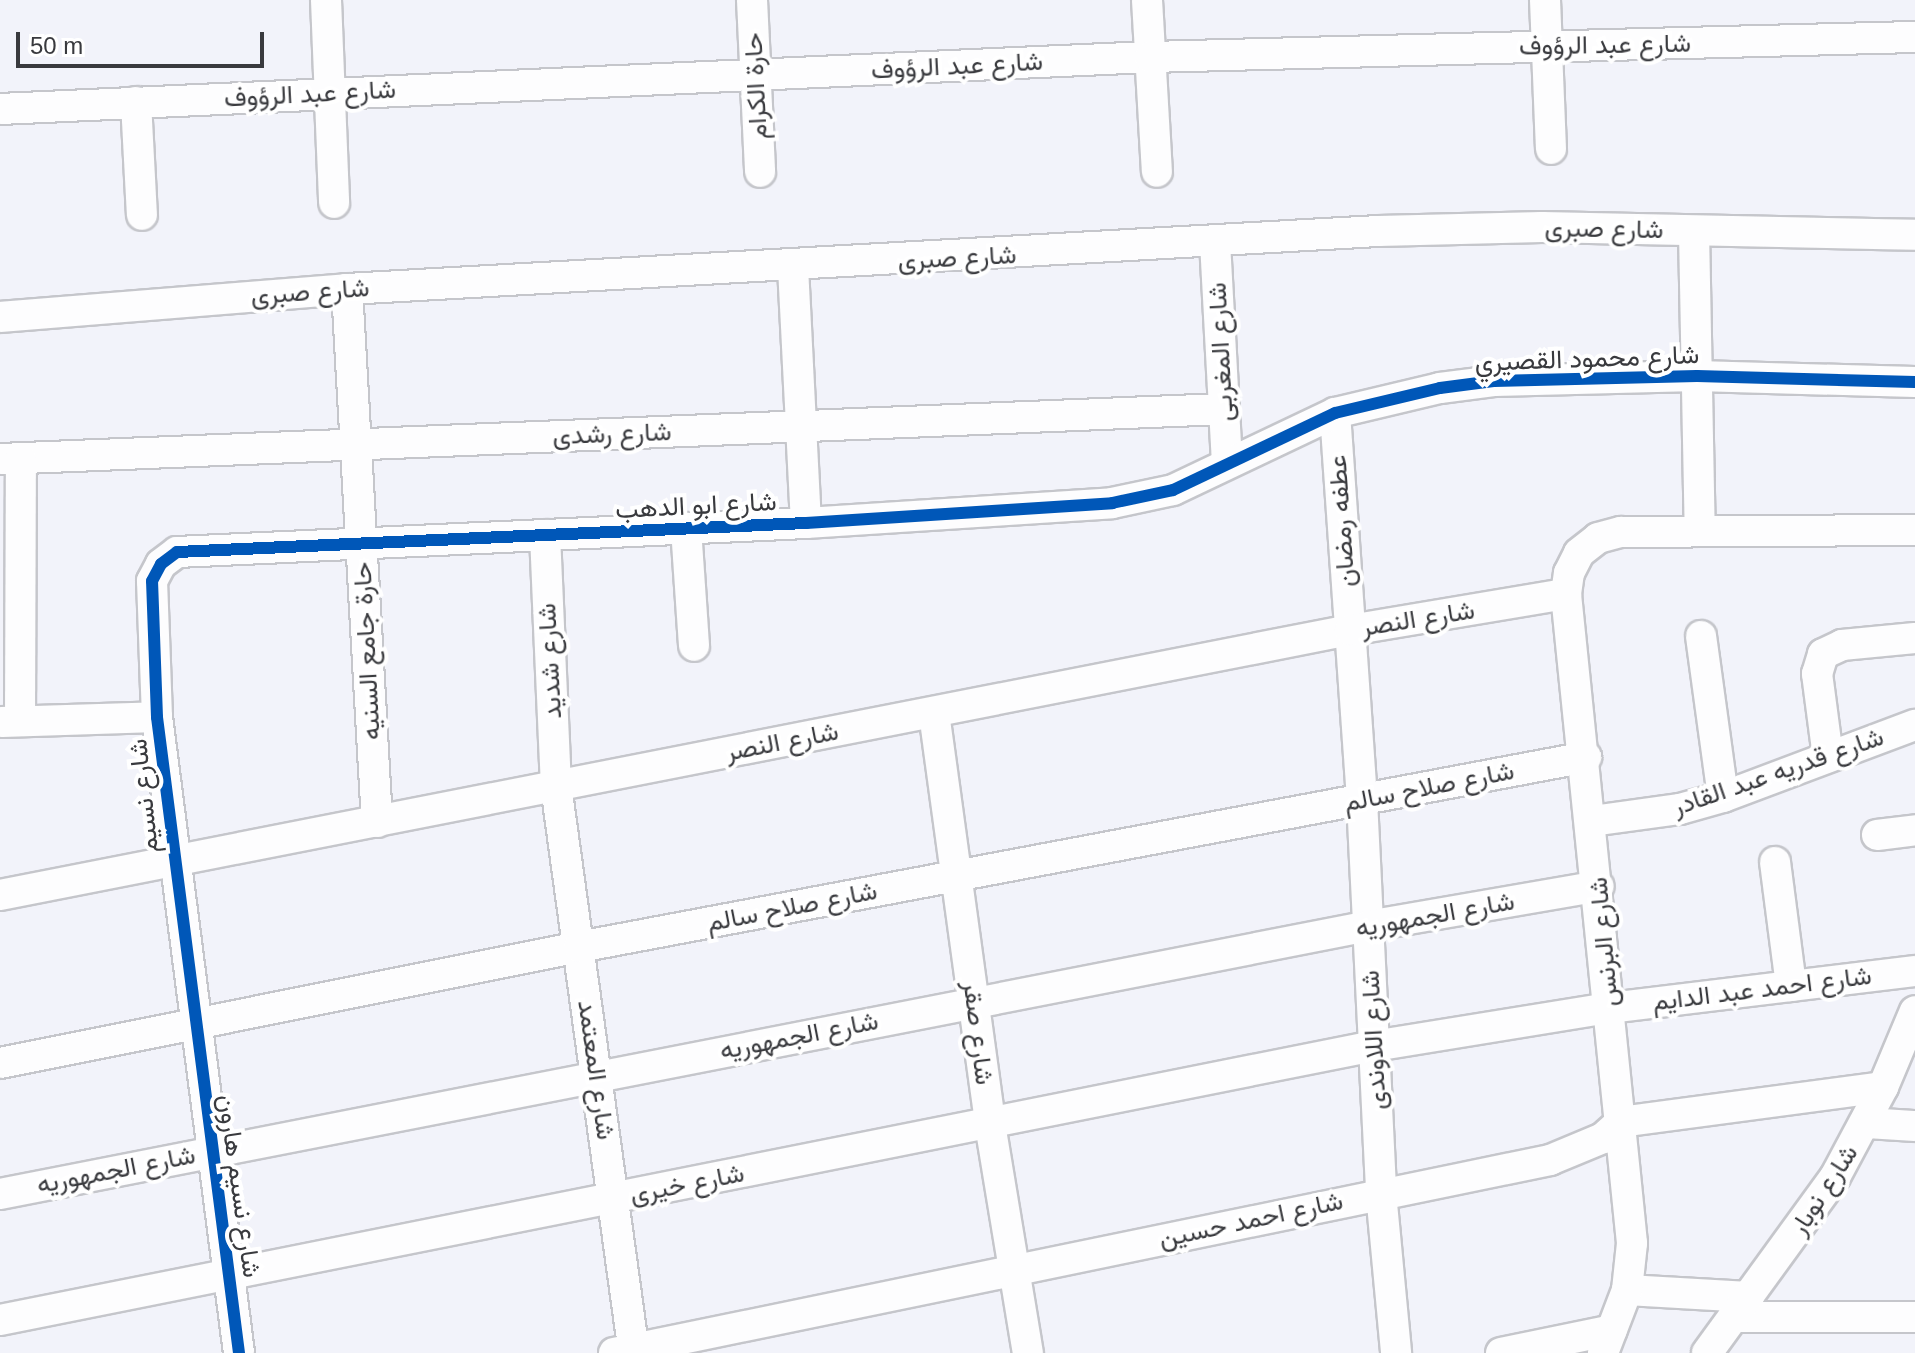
<!DOCTYPE html>
<meta charset="utf-8">
<style>
body{margin:0}
#map{position:relative;width:1915px;height:1353px;overflow:hidden;background:#f2f3fa;font-family:Arial,Vazirmatn,sans-serif}
div>[style]{position:absolute}
.roads{filter:drop-shadow(2px 0 #c5c6cb) drop-shadow(-2px 0 #c5c6cb) drop-shadow(0 2px #c5c6cb) drop-shadow(0 -2px #c5c6cb)}
.street>*{height:30px;margin:-15px;padding:0 15px;transform-origin:15px;border-radius:15px;background:#fdfdfe}
.cycleway>*{height:12px;margin:-6px;padding:0 6px;transform-origin:6px;border-radius:6px;background:#0057b8}
span{translate:-50% -50%;white-space:nowrap;text-align:center;line-height:1.15;-webkit-text-stroke:8px #fff;paint-order:stroke}
.street-label{font-size:26px;color:#393a3e}
.scale{position:absolute;left:16px;top:32px;width:248px;height:36px;box-sizing:border-box;border:4px solid #393a3e;border-top:0;padding-left:10px;font-size:24px;line-height:28px;white-space:nowrap;color:#393a3e;-webkit-text-stroke:6px #fff;paint-order:stroke}
</style>
<div id="map">
<div class="roads">
<div class="street">
<i style="left:326px;top:0;width:203px;rotate:87.7deg"></i>
<i style="left:752px;top:0;width:172px;rotate:87.3deg"></i>
<i style="left:1147px;top:0;width:172px;rotate:86.7deg"></i>
<i style="left:1545px;top:0;width:149px;rotate:87.7deg"></i>
<i style="left:136px;top:102px;width:113px;rotate:87deg"></i>
<i style="left:0;top:109px;width:1151px;rotate:-2.59deg"></i>
<i style="left:1150px;top:57px;width:765px;rotate:-1.5deg"></i>
<i style="left:1694px;top:231px;width:300px;rotate:88.9deg"></i>
<i style="left:1215px;top:242px;width:220px;rotate:86.9deg"></i>
<i style="left:793px;top:267px;width:256px;rotate:87.1deg"></i>
<i style="left:347px;top:289px;width:534px;rotate:86.78deg"></i>
<i style="left:0;top:317px;width:348px;rotate:-4.6deg"></i>
<i style="left:347px;top:289px;width:1033px;rotate:-3.22deg"></i>
<i style="left:1378px;top:231px;width:164px;rotate:-1.4deg"></i>
<i style="left:1542px;top:227px;width:373px;rotate:1.2deg"></i>
<i style="left:1335px;top:413px;width:388px;rotate:86deg"></i>
<i style="left:1362px;top:800px;width:393px;rotate:87.2deg"></i>
<i style="left:1381px;top:1193px;width:161px;rotate:84.6deg"></i>
<i style="left:0;top:459px;width:1225px;rotate:-2.34deg"></i>
<i style="left:686px;top:528px;width:118px;rotate:86.1deg"></i>
<i style="left:545px;top:535px;width:251px;rotate:87.5deg"></i>
<i style="left:556px;top:786px;width:572px;rotate:82.17deg"></i>
<i style="left:1701px;top:636px;width:162px;rotate:82.2deg"></i>
<i style="left:934px;top:713px;width:415px;rotate:82.2deg"></i>
<i style="left:990px;top:1124px;width:232px;rotate:80.6deg"></i>
<i style="left:20px;top:721px;width:262px;rotate:-89.8deg"></i>
<i style="left:2px;top:722px;width:155px;rotate:-1.8deg"></i>
<i style="left:1828px;top:757px;width:84px;rotate:-97.5deg"></i>
<i style="left:1817px;top:674px;width:21px;rotate:-73deg"></i>
<i style="left:1823px;top:654px;width:21px;rotate:-25deg"></i>
<i style="left:1842px;top:645px;width:73px;rotate:-5.5deg"></i>
<i style="left:1592px;top:821px;width:89px;rotate:-7.8deg"></i>
<i style="left:1680px;top:809px;width:45px;rotate:-15.6deg"></i>
<i style="left:1723px;top:797px;width:205px;rotate:-20.6deg"></i>
<i style="left:1877px;top:835px;width:38px;rotate:-7deg"></i>
<i style="left:1775px;top:862px;width:125px;rotate:82.6deg"></i>
<i style="left:0;top:895px;width:1376px;rotate:-11.11deg"></i>
<i style="left:1350px;top:630px;width:219px;rotate:-9.5deg"></i>
<i style="left:0;top:1063px;width:591px;rotate:-11.33deg"></i>
<i style="left:579px;top:947px;width:1025px;rotate:-10.68deg"></i>
<i style="left:1866px;top:1123px;width:49px;rotate:3.5deg"></i>
<i style="left:0;top:1194px;width:1394px;rotate:-11.08deg"></i>
<i style="left:1368px;top:926px;width:234px;rotate:-9.8deg"></i>
<i style="left:1627px;top:1290px;width:122px;rotate:3.3deg"></i>
<i style="left:1733px;top:1317px;width:182px"></i>
<i style="left:0;top:1320px;width:1401px;rotate:-11.28deg"></i>
<i style="left:1374px;top:1046px;width:238px;rotate:-9.2deg"></i>
<i style="left:1609px;top:1008px;width:308px;rotate:-6.9deg"></i>
<i style="left:239px;top:1353px;width:641px;rotate:-97.35deg"></i>
<i style="left:157px;top:717px;width:136px;rotate:-92.1deg"></i>
<i style="left:152px;top:581px;width:19px;rotate:-62deg"></i>
<i style="left:161px;top:564px;width:20px;rotate:-37deg"></i>
<i style="left:177px;top:552px;width:630px;rotate:-2.64deg"></i>
<i style="left:806px;top:523px;width:307px;rotate:-3.7deg"></i>
<i style="left:1112px;top:503px;width:62px;rotate:-12deg"></i>
<i style="left:1173px;top:490px;width:179px;rotate:-25.4deg"></i>
<i style="left:1335px;top:413px;width:108px;rotate:-13.4deg"></i>
<i style="left:1440px;top:388px;width:54px;rotate:-7.4deg"></i>
<i style="left:1494px;top:381px;width:203px;rotate:-1.4deg"></i>
<i style="left:1697px;top:376px;width:218px;rotate:1.6deg"></i>
<i style="left:614px;top:1353px;width:956px;rotate:-11.65deg"></i>
<i style="left:1550px;top:1160px;width:57px;rotate:-22.5deg"></i>
<i style="left:1603px;top:1138px;width:24px;rotate:-42deg"></i>
<i style="left:1621px;top:1122px;width:264px;rotate:-7.6deg"></i>
<i style="left:1501px;top:1353px;width:113px;rotate:-11.7deg"></i>
<i style="left:1603px;top:1353px;width:67px;rotate:-69.1deg"></i>
<i style="left:1627px;top:1290px;width:47px;rotate:-83.9deg"></i>
<i style="left:1632px;top:1243px;width:652px;rotate:-95.81deg"></i>
<i style="left:1566px;top:594px;width:21px;rotate:-82deg"></i>
<i style="left:1569px;top:573px;width:22px;rotate:-63deg"></i>
<i style="left:1579px;top:553px;width:24px;rotate:-38deg"></i>
<i style="left:1598px;top:538px;width:24px;rotate:-15deg"></i>
<i style="left:1621px;top:532px;width:294px;rotate:-0.4deg"></i>
<i style="left:1707px;top:1353px;width:218px;rotate:-54deg"></i>
<i style="left:1835px;top:1177px;width:102px;rotate:-61.9deg"></i>
<i style="left:1883px;top:1087px;width:82px;rotate:-67.2deg"></i>
</div>
</div>
<div class="cycleway">
<i style="left:239px;top:1353px;width:641px;rotate:-97.35deg"></i>
<i style="left:157px;top:717px;width:136px;rotate:-92.1deg"></i>
<i style="left:152px;top:581px;width:19px;rotate:-62deg"></i>
<i style="left:161px;top:564px;width:20px;rotate:-37deg"></i>
<i style="left:177px;top:552px;width:630px;rotate:-2.64deg"></i>
<i style="left:806px;top:523px;width:307px;rotate:-3.7deg"></i>
<i style="left:1112px;top:503px;width:62px;rotate:-12deg"></i>
<i style="left:1173px;top:490px;width:179px;rotate:-25.4deg"></i>
<i style="left:1335px;top:413px;width:108px;rotate:-13.4deg"></i>
<i style="left:1440px;top:388px;width:54px;rotate:-7.4deg"></i>
<i style="left:1494px;top:381px;width:203px;rotate:-1.4deg"></i>
<i style="left:1697px;top:376px;width:218px;rotate:1.6deg"></i>
</div>
<div class="street-label">
<span style="left:1605px;top:45px;rotate:-1deg">شارع عبد الرؤوف</span>
<span style="left:957px;top:66px;rotate:-3deg">شارع عبد الرؤوف</span>
<span style="left:756px;top:86px;rotate:-93deg">حارة الكرام</span>
<span style="left:310px;top:94px;rotate:-3deg">شارع عبد الرؤوف</span>
<span style="left:1604px;top:229px;rotate:1deg">شارع صبرى</span>
<span style="left:957px;top:258px;rotate:-3deg">شارع صبرى</span>
<span style="left:310px;top:292px;rotate:-4deg">شارع صبرى</span>
<span style="left:1221px;top:352px;rotate:-93deg">شارع المغربى</span>
<span style="left:1587px;top:359px;rotate:-2deg">شارع محمود القصيري</span>
<span style="left:612px;top:434px;rotate:-2deg">شارع رشدى</span>
<span style="left:696px;top:506px;rotate:-3deg">شارع ابو الدهب</span>
<span style="left:1342px;top:521px;rotate:-94deg">عطفه رمضان</span>
<span style="left:1418px;top:619px;rotate:-9deg">شارع النصر</span>
<span style="left:367px;top:651px;rotate:-93deg">حارة جامع السنيه</span>
<span style="left:550px;top:661px;rotate:-93deg">شارع شديد</span>
<span style="left:782px;top:742px;rotate:-11deg">شارع النصر</span>
<span style="left:1778px;top:772px;rotate:-19deg">شارع قدريه عبد القادر</span>
<span style="left:1429px;top:787px;rotate:-11deg">شارع صلاح سالم</span>
<span style="left:144px;top:796px;rotate:-96deg">شارع نسيم</span>
<span style="left:792px;top:907px;rotate:-11deg">شارع صلاح سالم</span>
<span style="left:1435px;top:915px;rotate:-10deg">شارع الجمهوريه</span>
<span style="left:1604px;top:942px;rotate:-95deg">شارع البرنس</span>
<span style="left:1762px;top:989px;rotate:-7deg">شارع احمد عبد الدايم</span>
<span style="left:978px;top:1033px;rotate:83deg">شارع صقر</span>
<span style="left:799px;top:1036px;rotate:-11deg">شارع الجمهوريه</span>
<span style="left:1374px;top:1040px;rotate:-93deg">شارع اللاوندى</span>
<span style="left:596px;top:1070px;rotate:82deg">شارع المعتمد</span>
<span style="left:116px;top:1170px;rotate:-11deg">شارع الجمهوريه</span>
<span style="left:687px;top:1184px;rotate:-11deg">شارع خيرى</span>
<span style="left:239px;top:1186px;rotate:82deg">شارع نسيم هارون</span>
<span style="left:1824px;top:1190px;rotate:-57deg">شارع نوبار</span>
<span style="left:1251px;top:1220px;rotate:-12deg">شارع احمد حسين</span>
</div>
<div class="scale">50 m</div>
</div>
